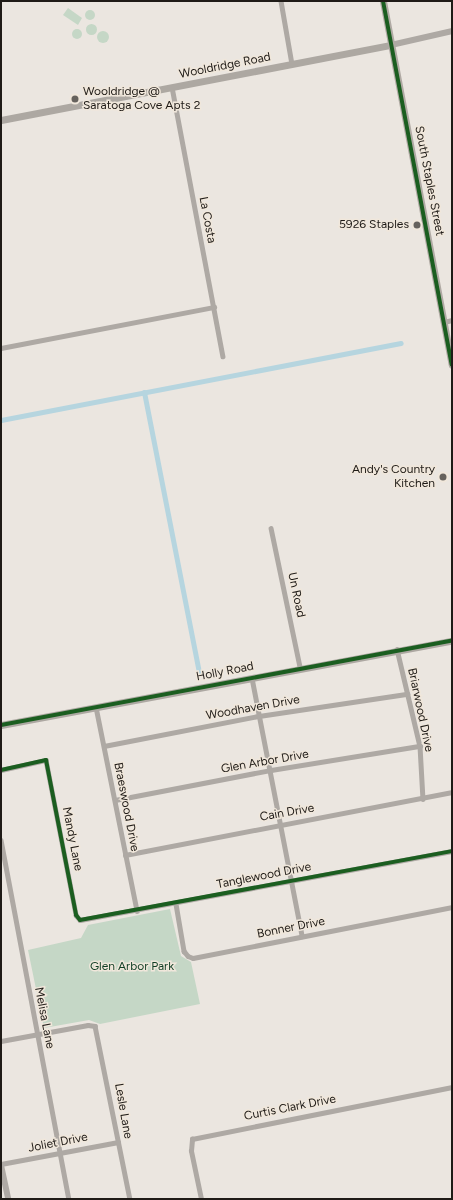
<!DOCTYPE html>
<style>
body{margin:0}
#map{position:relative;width:453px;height:1200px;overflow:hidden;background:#ebe6e0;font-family:Figtree,sans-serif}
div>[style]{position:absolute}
.green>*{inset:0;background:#c5d7c6}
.round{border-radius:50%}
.canal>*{height:5px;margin:-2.5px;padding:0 2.5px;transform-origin:2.5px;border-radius:2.5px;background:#b6d5df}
.minor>*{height:4.5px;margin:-2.25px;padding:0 2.25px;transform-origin:2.25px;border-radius:2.25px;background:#aea9a4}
.tertiary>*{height:6px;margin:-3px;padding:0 3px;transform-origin:3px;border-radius:3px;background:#aea9a4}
.secondary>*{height:7px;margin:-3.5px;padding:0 3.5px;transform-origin:3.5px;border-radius:3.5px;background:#ada8a2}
.primary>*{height:7px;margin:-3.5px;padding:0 3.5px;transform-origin:3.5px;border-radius:3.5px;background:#b0aaa4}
.cycleway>*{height:4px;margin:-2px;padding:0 2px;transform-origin:2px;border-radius:2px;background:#1b5e20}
.dots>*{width:11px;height:11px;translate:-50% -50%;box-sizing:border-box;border:2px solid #f0e7db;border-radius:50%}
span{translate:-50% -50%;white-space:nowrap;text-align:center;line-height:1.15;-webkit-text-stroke:3px #f0e7db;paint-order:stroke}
.street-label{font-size:12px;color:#1f1b17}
.poi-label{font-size:12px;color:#1f1b17}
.left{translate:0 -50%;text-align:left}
.right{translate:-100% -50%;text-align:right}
.park-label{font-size:12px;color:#103e24}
.frame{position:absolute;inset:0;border:2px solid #1f1b17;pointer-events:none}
</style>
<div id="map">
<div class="green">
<i style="clip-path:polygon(68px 8px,82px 18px,78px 25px,63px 15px)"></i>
<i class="round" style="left:85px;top:10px;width:10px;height:10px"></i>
<i class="round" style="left:85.5px;top:23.5px;width:11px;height:11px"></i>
<i class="round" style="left:72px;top:29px;width:10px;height:10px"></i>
<i class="round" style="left:97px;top:31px;width:12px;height:12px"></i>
<i style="clip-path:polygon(170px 909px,181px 956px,191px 962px,200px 1004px,100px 1024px,89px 1020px,44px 1028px,28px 950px,81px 938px,88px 925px)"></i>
</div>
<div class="canal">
<i style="left:144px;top:392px;width:286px;rotate:78.9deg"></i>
<i style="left:1px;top:420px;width:407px;rotate:-10.9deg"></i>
</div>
<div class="minor">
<i style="left:281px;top:1px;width:64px;rotate:80.1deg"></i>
<i style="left:172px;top:87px;width:274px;rotate:79.3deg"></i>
<i style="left:444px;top:322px;width:8px;rotate:-14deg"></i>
<i style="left:1px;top:348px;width:217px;rotate:-10.9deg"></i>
<i style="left:271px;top:528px;width:142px;rotate:78.2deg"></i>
<i style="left:397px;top:649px;width:100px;rotate:76.7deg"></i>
<i style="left:420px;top:746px;width:53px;rotate:86.8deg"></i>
<i style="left:252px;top:678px;width:263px;rotate:79deg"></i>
<i style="left:96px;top:707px;width:208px;rotate:78.6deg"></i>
<i style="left:104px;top:746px;width:158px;rotate:-11deg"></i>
<i style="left:259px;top:716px;width:150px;rotate:-8.5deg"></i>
<i style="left:1px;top:770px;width:46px;rotate:-12.5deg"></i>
<i style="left:46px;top:760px;width:158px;rotate:79deg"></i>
<i style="left:76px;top:915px;width:6px;rotate:51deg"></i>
<i style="left:80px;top:920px;width:378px;rotate:-10.5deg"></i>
<i style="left:115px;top:800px;width:159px;rotate:-10.9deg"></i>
<i style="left:271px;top:770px;width:151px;rotate:-9.2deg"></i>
<i style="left:1px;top:840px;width:365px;rotate:79.3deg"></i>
<i style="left:125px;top:855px;width:333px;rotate:-10.9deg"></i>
<i style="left:176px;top:904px;width:48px;rotate:80.3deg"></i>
<i style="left:184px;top:951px;width:6px;rotate:51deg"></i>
<i style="left:188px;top:956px;width:5px;rotate:22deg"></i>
<i style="left:193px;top:958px;width:264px;rotate:-11.1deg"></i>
<i style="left:1px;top:1041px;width:88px;rotate:-10.4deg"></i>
<i style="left:88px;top:1025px;width:7px;rotate:8deg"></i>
<i style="left:95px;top:1026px;width:177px;rotate:78.6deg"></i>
<i style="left:1px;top:1164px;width:119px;rotate:-10.6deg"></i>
<i style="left:201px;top:1199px;width:49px;rotate:-101.8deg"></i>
<i style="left:191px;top:1151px;width:12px;rotate:-85deg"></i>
<i style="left:192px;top:1139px;width:265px;rotate:-11.3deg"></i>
</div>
<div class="tertiary">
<i style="left:391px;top:45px;width:63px;rotate:-12.9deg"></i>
<i style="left:1px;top:1165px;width:35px;rotate:78deg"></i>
</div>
<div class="secondary">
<i style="left:1px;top:120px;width:397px;rotate:-10.9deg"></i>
<i style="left:1px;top:725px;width:459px;rotate:-10.6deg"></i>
</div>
<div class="primary">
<i style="left:383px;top:1px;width:370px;rotate:79.3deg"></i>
</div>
<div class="cycleway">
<i style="left:383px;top:1px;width:370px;rotate:79.3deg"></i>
<i style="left:1px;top:725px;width:459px;rotate:-10.6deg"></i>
<i style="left:1px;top:770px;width:46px;rotate:-12.5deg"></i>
<i style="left:46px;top:760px;width:158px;rotate:79deg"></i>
<i style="left:76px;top:915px;width:6px;rotate:51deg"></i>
<i style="left:80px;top:920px;width:378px;rotate:-10.5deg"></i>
</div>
<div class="dots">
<i style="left:75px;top:99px;background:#66625d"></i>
<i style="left:417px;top:225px;background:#66625d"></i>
<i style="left:443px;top:477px;background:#66625d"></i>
</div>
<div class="street-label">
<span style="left:225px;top:66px;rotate:-11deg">Wooldridge Road</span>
<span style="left:429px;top:181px;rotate:79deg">South Staples Street</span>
<span style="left:207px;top:220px;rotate:79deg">La Costa</span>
<span style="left:296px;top:595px;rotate:78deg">Un Road</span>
<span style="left:225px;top:672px;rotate:-11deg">Holly Road</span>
<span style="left:253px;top:708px;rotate:-10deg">Woodhaven Drive</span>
<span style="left:420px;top:710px;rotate:78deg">Briarwood Drive</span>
<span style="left:265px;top:762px;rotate:-10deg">Glen Arbor Drive</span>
<span style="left:126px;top:807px;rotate:79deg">Braeswood Drive</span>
<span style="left:287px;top:813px;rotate:-10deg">Cain Drive</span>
<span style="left:72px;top:839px;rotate:79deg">Mandy Lane</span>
<span style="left:264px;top:876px;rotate:-11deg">Tanglewood Drive</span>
<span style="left:291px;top:928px;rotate:-11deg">Bonner Drive</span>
<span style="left:44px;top:1018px;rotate:79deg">Melisa Lane</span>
<span style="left:290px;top:1108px;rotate:-11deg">Curtis Clark Drive</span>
<span style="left:123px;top:1111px;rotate:80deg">Lesle Lane</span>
<span style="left:58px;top:1143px;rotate:-11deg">Joliet Drive</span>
</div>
<div class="poi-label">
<span class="left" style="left:83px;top:99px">Wooldridge @<br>Saratoga Cove Apts 2</span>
<span class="right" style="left:409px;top:225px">5926 Staples</span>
<span class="right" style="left:435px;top:477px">Andy's Country<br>Kitchen</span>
</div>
<div class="park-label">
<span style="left:132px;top:967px">Glen Arbor Park</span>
</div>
<div class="frame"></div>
</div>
